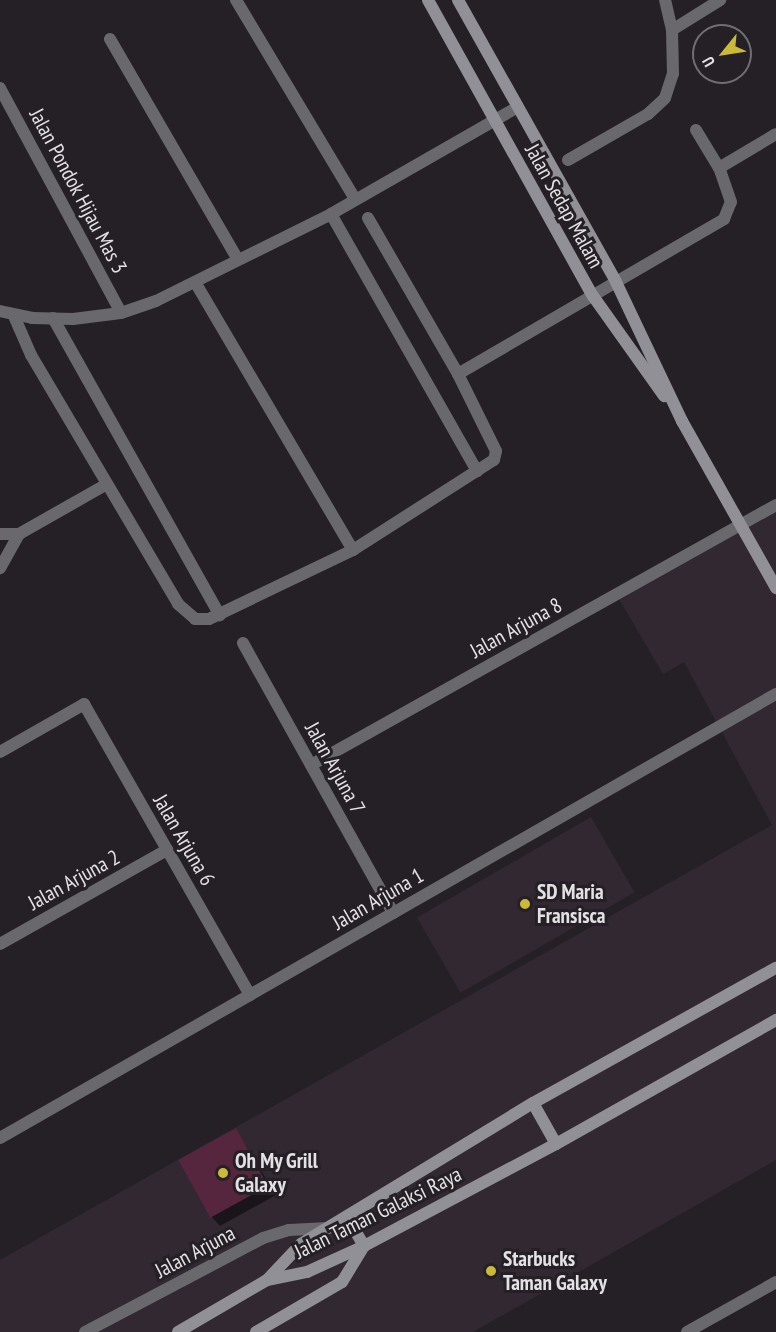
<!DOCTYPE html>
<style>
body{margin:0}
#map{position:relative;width:776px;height:1332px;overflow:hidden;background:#252026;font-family:"PT Sans Narrow",sans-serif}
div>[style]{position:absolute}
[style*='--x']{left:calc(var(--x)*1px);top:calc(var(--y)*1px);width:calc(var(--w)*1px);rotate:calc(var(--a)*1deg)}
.built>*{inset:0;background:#312832;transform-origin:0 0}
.shadow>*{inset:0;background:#0007}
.building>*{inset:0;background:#56253e;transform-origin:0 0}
.street>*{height:12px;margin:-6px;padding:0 6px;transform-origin:6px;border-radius:6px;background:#69686c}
.secondary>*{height:12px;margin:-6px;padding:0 6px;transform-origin:6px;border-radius:6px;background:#919096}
.dots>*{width:16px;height:16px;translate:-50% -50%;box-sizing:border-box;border:3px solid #252026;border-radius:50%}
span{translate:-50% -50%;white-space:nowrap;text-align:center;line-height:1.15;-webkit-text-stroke:6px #252026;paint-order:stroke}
.street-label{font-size:21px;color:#e4e1e5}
.poi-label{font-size:21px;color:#e4e1e5;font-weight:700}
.left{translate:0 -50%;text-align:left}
.north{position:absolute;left:692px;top:24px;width:60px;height:60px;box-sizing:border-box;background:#252026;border:2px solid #716d72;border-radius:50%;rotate:240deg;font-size:16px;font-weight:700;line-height:24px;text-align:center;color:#e4e1e5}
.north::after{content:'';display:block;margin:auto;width:21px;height:27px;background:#cbba39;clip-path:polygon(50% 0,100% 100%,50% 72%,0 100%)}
</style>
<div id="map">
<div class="built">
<div style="clip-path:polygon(776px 511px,776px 1160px,473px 1332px,0 1332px,0 1260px,772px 825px,684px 662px,663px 674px,619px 599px)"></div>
<div style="left:591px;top:817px;width:87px;height:201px;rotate:60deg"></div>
</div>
<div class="shadow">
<div style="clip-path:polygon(236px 1130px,276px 1195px,220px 1226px,212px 1217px)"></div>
</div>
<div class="building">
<div style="left:236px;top:1128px;width:66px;height:66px;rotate:61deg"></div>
</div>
<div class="street">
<div style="--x:236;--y:0;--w:232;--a:59.1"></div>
<div style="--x:672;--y:30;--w:57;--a:-32"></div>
<div style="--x:110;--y:39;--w:255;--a:59.9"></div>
<div style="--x:0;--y:88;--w:255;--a:61.7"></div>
<div style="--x:696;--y:130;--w:44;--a:58.8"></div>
<div style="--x:568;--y:160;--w:92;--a:-29.9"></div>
<div style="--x:648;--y:114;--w:23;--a:-43"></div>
<div style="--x:665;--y:98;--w:25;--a:-72"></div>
<div style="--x:673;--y:74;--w:44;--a:-91.3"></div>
<div style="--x:672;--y:30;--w:31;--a:-103"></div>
<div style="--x:331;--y:214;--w:296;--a:60.4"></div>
<div style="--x:368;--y:218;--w:180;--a:60"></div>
<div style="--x:195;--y:282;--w:311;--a:59.5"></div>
<div style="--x:0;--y:311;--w:33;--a:12"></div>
<div style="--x:32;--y:318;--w:41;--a:1.4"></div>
<div style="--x:73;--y:319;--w:48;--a:-7.1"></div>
<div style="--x:121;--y:313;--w:37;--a:-19"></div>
<div style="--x:156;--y:301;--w:195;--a:-26.4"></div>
<div style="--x:331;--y:214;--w:215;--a:-29.8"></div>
<div style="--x:14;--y:316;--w:43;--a:66.4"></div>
<div style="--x:31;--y:355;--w:289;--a:59.4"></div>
<div style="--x:178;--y:604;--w:23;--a:41"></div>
<div style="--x:195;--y:619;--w:14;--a:0"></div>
<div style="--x:209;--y:619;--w:160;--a:-25.6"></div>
<div style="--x:353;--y:550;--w:167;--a:-32.6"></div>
<div style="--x:494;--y:460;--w:9;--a:-77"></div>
<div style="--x:496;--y:451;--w:86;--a:-116.3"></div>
<div style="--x:458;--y:374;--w:308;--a:-30.2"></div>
<div style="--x:724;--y:219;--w:18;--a:-68"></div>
<div style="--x:731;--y:202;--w:36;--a:-109"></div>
<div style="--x:719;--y:168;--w:66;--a:-30.8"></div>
<div style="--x:53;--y:318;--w:341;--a:60.7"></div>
<div style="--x:0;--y:534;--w:19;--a:0"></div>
<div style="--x:19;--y:534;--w:39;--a:119"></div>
<div style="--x:19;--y:534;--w:101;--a:-29.6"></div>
<div style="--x:243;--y:643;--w:309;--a:60.9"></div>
<div style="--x:0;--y:752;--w:97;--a:-29.7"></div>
<div style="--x:84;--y:704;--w:335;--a:60.3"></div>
<div style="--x:311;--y:765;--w:533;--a:-29.21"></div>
<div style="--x:0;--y:944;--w:192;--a:-29.4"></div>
<div style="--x:0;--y:1138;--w:894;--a:-29.78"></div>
<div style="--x:85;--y:1332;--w:201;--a:-27.8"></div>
<div style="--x:263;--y:1238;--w:27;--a:-17"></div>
<div style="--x:289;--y:1230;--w:40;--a:-2.9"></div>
<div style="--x:687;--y:1332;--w:102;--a:-29.3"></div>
</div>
<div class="secondary">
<div style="--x:428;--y:0;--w:339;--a:60.9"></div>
<div style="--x:593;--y:296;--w:123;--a:54.6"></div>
<div style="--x:458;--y:0;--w:323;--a:60.7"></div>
<div style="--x:616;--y:282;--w:154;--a:64.6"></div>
<div style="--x:682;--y:421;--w:192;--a:60.6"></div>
<div style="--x:533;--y:1103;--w:47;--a:60.7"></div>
<div style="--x:267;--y:1280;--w:41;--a:-11.3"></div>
<div style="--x:307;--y:1272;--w:63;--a:-24.5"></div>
<div style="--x:364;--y:1246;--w:217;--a:-28"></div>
<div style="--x:556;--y:1144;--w:253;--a:-29.4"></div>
<div style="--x:178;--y:1332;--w:103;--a:-30.3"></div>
<div style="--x:267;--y:1280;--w:50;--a:-46.6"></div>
<div style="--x:301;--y:1244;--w:271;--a:-31.3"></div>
<div style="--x:533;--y:1103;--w:278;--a:-29.1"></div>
<div style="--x:256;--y:1332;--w:99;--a:-30.2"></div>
<div style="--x:342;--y:1282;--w:42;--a:-58.6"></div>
<div style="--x:364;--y:1246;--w:34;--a:-120"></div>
</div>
<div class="dots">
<div style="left:525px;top:904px;background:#cbba39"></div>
<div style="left:223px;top:1173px;background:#cbba39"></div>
<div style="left:491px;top:1271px;background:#cbba39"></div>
</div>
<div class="street-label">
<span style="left:78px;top:191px;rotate:62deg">Jalan Pondok Hijau Mas 3</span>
<span style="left:564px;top:206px;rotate:61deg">Jalan Sedap Malam</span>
<span style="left:516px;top:628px;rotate:-29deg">Jalan Arjuna 8</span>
<span style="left:335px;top:768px;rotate:61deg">Jalan Arjuna 7</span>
<span style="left:184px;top:840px;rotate:60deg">Jalan Arjuna 6</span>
<span style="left:74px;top:880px;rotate:-29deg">Jalan Arjuna 2</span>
<span style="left:378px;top:899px;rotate:-30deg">Jalan Arjuna 1</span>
<span style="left:378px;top:1213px;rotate:-26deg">Jalan Taman Galaksi Raya</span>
<span style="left:195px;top:1252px;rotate:-28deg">Jalan Arjuna</span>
</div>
<div class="poi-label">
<span class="left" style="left:537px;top:904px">SD Maria<br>Fransisca</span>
<span class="left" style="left:235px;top:1173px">Oh My Grill<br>Galaxy</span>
<span class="left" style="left:503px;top:1271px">Starbucks<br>Taman Galaxy</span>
</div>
<div class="north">U</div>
</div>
